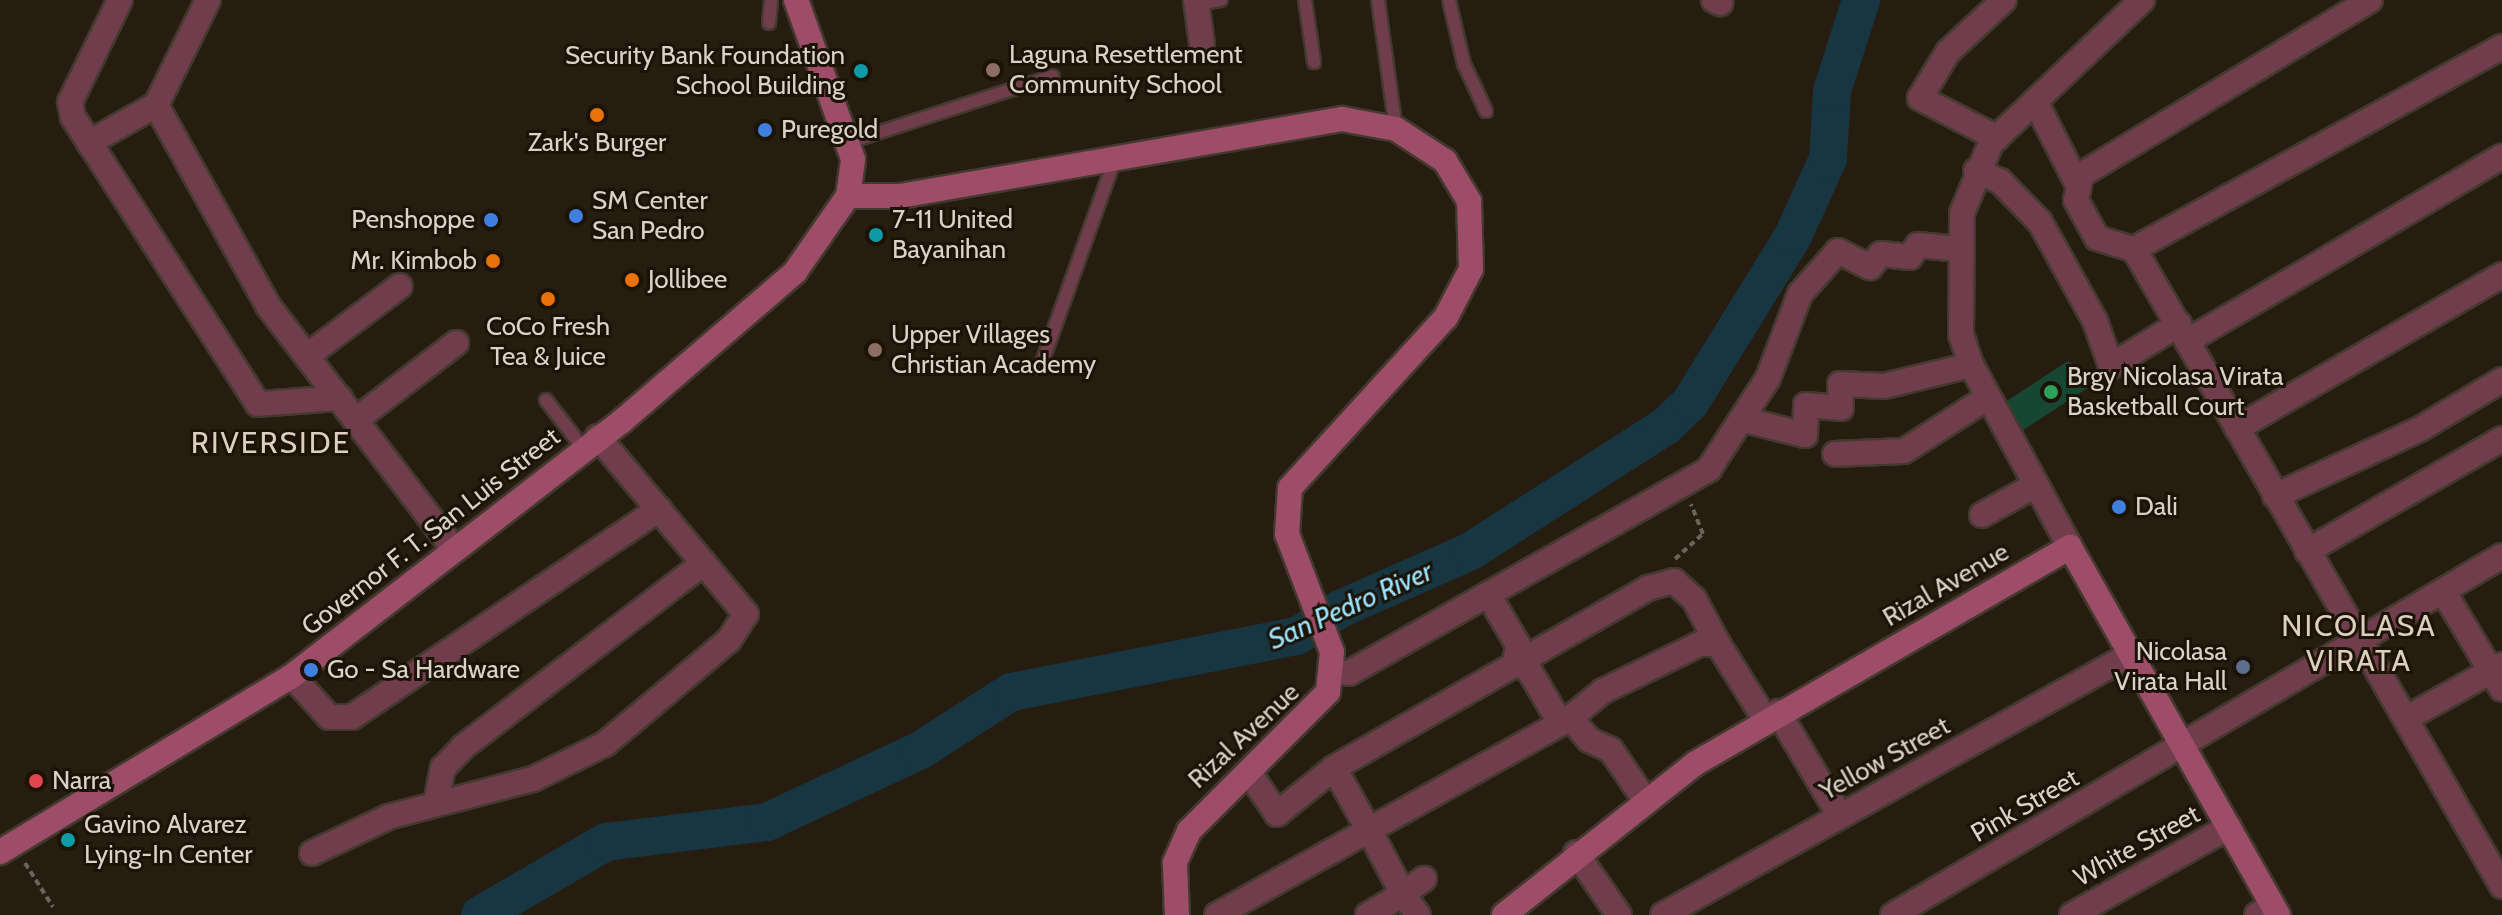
<!DOCTYPE html>
<style>
body{margin:0}
#map{position:relative;width:2502px;height:915px;overflow:hidden;background:#261c10;font-family:Cabin,sans-serif}
div>[style]{position:absolute}
[style*='--x']{left:calc(var(--x)*1px);top:calc(var(--y)*1px);width:calc(var(--w)*1px);rotate:calc(var(--a)*1deg)}
.green>*{inset:0;background:#174733}
.river>*{height:38px;margin:-19px;padding:0 19px;transform-origin:19px;border-radius:19px;background:#173641}
.path>*{height:4px;margin-top:-2px;transform-origin:0;background:repeating-linear-gradient(90deg,#6d6459 0 6px,transparent 0 10px)}
.roads{filter:drop-shadow(2px 0 #43392e) drop-shadow(-2px 0 #43392e) drop-shadow(0 2px #43392e) drop-shadow(0 -2px #43392e)}
.lane>*{height:12px;margin:-6px;padding:0 6px;transform-origin:6px;border-radius:6px;background:#703d4d}
.street>*{height:24px;margin:-12px;padding:0 12px;transform-origin:12px;border-radius:12px;background:#703d4d}
.secondary>*{height:24px;margin:-12px;padding:0 12px;transform-origin:12px;border-radius:12px;background:#9e4d68}
.dots>*{width:22px;height:22px;translate:-50% -50%;box-sizing:border-box;border:4px solid #1c1307;border-radius:50%}
span{translate:-50% -50%;white-space:nowrap;text-align:center;line-height:1.15;-webkit-text-stroke:6px #1c1307;paint-order:stroke}
.poi-label{font-size:26px;color:#d9d2ca}
.left{translate:0 -50%;text-align:left}
.right{translate:-100% -50%;text-align:right}
.street-label{font-size:26px;color:#d9d2ca}
.water-label{font-size:28px;color:#9be3fe;font-style:italic}
.quarter-label{font-size:30px;color:#ddcfbf;letter-spacing:2px}
</style>
<div id="map">
<div class="green">
<div style="clip-path:polygon(2068px 361px,2097px 382px,2023px 430px,2005px 402px)"></div>
</div>
<div class="river">
<div style="--x:480;--y:915;--w:146;--a:-30.1"></div>
<div style="--x:606;--y:842;--w:162;--a:-7.1"></div>
<div style="--x:767;--y:822;--w:170;--a:-25.1"></div>
<div style="--x:921;--y:750;--w:107;--a:-32.8"></div>
<div style="--x:1011;--y:692;--w:291;--a:-11.1"></div>
<div style="--x:1297;--y:636;--w:51;--a:-32.1"></div>
<div style="--x:1340;--y:609;--w:143;--a:-23.9"></div>
<div style="--x:1471;--y:551;--w:232;--a:-32.7"></div>
<div style="--x:1666;--y:426;--w:33;--a:-44"></div>
<div style="--x:1690;--y:403;--w:196;--a:-58.3"></div>
<div style="--x:1793;--y:236;--w:85;--a:-65.6"></div>
<div style="--x:1828;--y:159;--w:68;--a:-86.6"></div>
<div style="--x:1832;--y:91;--w:96;--a:-72.3"></div>
</div>
<div class="path">
<div style="--x:1675;--y:559;--w:38;--a:-42"></div>
<div style="--x:1703;--y:534;--w:32;--a:-112"></div>
<div style="--x:25;--y:863;--w:52;--a:57.5"></div>
</div>
<div class="roads">
<div class="lane">
<div style="--x:1305;--y:0;--w:63;--a:81.7"></div>
<div style="--x:1378;--y:0;--w:130;--a:82.1"></div>
<div style="--x:1449;--y:0;--w:66;--a:76.8"></div>
<div style="--x:1464;--y:64;--w:52;--a:64.9"></div>
<div style="--x:1196;--y:4;--w:25;--a:-9"></div>
<div style="--x:769;--y:23;--w:23;--a:-85"></div>
<div style="--x:849;--y:142;--w:214;--a:-17.9"></div>
<div style="--x:1040;--y:368;--w:223;--a:-70.3"></div>
<div style="--x:546;--y:400;--w:61;--a:52.4"></div>
</div>
<div class="street">
<div style="--x:120;--y:0;--w:114;--a:116.1"></div>
<div style="--x:70;--y:102;--w:15;--a:79"></div>
<div style="--x:73;--y:117;--w:341;--a:57.2"></div>
<div style="--x:258;--y:404;--w:82;--a:-4.2"></div>
<div style="--x:208;--y:0;--w:117;--a:116.3"></div>
<div style="--x:156;--y:105;--w:231;--a:60.8"></div>
<div style="--x:269;--y:307;--w:306;--a:52.6"></div>
<div style="--x:1196;--y:0;--w:44;--a:82.2"></div>
<div style="--x:1714;--y:0;--w:7;--a:27"></div>
<div style="--x:2370;--y:0;--w:338;--a:148.8"></div>
<div style="--x:2081;--y:175;--w:25;--a:101"></div>
<div style="--x:2076;--y:200;--w:43;--a:61.1"></div>
<div style="--x:2097;--y:238;--w:39;--a:17"></div>
<div style="--x:2134;--y:249;--w:420;--a:-28.8"></div>
<div style="--x:2035;--y:101;--w:90;--a:62.9"></div>
<div style="--x:1997;--y:138;--w:87;--a:-152.5"></div>
<div style="--x:1920;--y:98;--w:54;--a:-58.7"></div>
<div style="--x:1948;--y:52;--w:76;--a:-42.9"></div>
<div style="--x:89;--y:143;--w:77;--a:-29.6"></div>
<div style="--x:1976;--y:171;--w:26;--a:23"></div>
<div style="--x:2000;--y:181;--w:57;--a:45.7"></div>
<div style="--x:2040;--y:222;--w:113;--a:60.9"></div>
<div style="--x:2095;--y:321;--w:48;--a:70.4"></div>
<div style="--x:2111;--y:366;--w:80;--a:-31.7"></div>
<div style="--x:2134;--y:249;--w:736;--a:59.98"></div>
<div style="--x:2189;--y:340;--w:363;--a:-30.4"></div>
<div style="--x:307;--y:356;--w:116;--a:-37"></div>
<div style="--x:357;--y:419;--w:125;--a:-37.5"></div>
<div style="--x:1745;--y:420;--w:62;--a:14"></div>
<div style="--x:1805;--y:435;--w:30;--a:-88"></div>
<div style="--x:1806;--y:405;--w:35;--a:5"></div>
<div style="--x:1841;--y:408;--w:24;--a:-92"></div>
<div style="--x:1840;--y:384;--w:44;--a:2.6"></div>
<div style="--x:1884;--y:386;--w:89;--a:-13.6"></div>
<div style="--x:2237;--y:428;--w:306;--a:-30"></div>
<div style="--x:1835;--y:454;--w:69;--a:-2.5"></div>
<div style="--x:1904;--y:451;--w:95;--a:-32.5"></div>
<div style="--x:2275;--y:496;--w:160;--a:-24.8"></div>
<div style="--x:2420;--y:429;--w:96;--a:-30.9"></div>
<div style="--x:1982;--y:515;--w:60;--a:-29.1"></div>
<div style="--x:2070;--y:547;--w:207;--a:-118.5"></div>
<div style="--x:1971;--y:365;--w:32;--a:-108"></div>
<div style="--x:1961;--y:335;--w:122;--a:-89.5"></div>
<div style="--x:1962;--y:213;--w:76;--a:-67.5"></div>
<div style="--x:1991;--y:143;--w:208;--a:-43.4"></div>
<div style="--x:2307;--y:551;--w:225;--a:-29.9"></div>
<div style="--x:2443;--y:591;--w:114;--a:59"></div>
<div style="--x:1488;--y:594;--w:59;--a:59.5"></div>
<div style="--x:1518;--y:645;--w:18;--a:99"></div>
<div style="--x:1515;--y:663;--w:16;--a:27"></div>
<div style="--x:1529;--y:670;--w:57;--a:59.4"></div>
<div style="--x:1558;--y:719;--w:12;--a:-5"></div>
<div style="--x:1570;--y:718;--w:29;--a:49"></div>
<div style="--x:1589;--y:740;--w:24;--a:24"></div>
<div style="--x:1611;--y:750;--w:60;--a:55.8"></div>
<div style="--x:1332;--y:672;--w:17;--a:3"></div>
<div style="--x:1349;--y:673;--w:414;--a:-29.5"></div>
<div style="--x:1709;--y:469;--w:108;--a:-57"></div>
<div style="--x:1768;--y:378;--w:90;--a:-69.1"></div>
<div style="--x:1800;--y:294;--w:57;--a:-48.5"></div>
<div style="--x:1838;--y:251;--w:36;--a:27"></div>
<div style="--x:1870;--y:267;--w:17;--a:-50"></div>
<div style="--x:1881;--y:254;--w:29;--a:6"></div>
<div style="--x:1910;--y:257;--w:14;--a:-56"></div>
<div style="--x:1918;--y:245;--w:42;--a:5.4"></div>
<div style="--x:292;--y:676;--w:55;--a:47.9"></div>
<div style="--x:329;--y:717;--w:23;--a:0"></div>
<div style="--x:352;--y:717;--w:371;--a:-34.1"></div>
<div style="--x:1778;--y:712;--w:121;--a:59.2"></div>
<div style="--x:2407;--y:718;--w:109;--a:-29.2"></div>
<div style="--x:1334;--y:768;--w:362;--a:-29.8"></div>
<div style="--x:1648;--y:588;--w:27;--a:-15"></div>
<div style="--x:1674;--y:581;--w:27;--a:42"></div>
<div style="--x:1694;--y:599;--w:51;--a:61.9"></div>
<div style="--x:1254;--y:780;--w:41;--a:55.9"></div>
<div style="--x:1277;--y:814;--w:73;--a:-38.9"></div>
<div style="--x:1334;--y:768;--w:71;--a:60.6"></div>
<div style="--x:1369;--y:830;--w:230;--a:-29.1"></div>
<div style="--x:1570;--y:718;--w:43;--a:-39.3"></div>
<div style="--x:1603;--y:691;--w:108;--a:-25.9"></div>
<div style="--x:1700;--y:644;--w:18;--a:0"></div>
<div style="--x:1718;--y:644;--w:89;--a:57.9"></div>
<div style="--x:436;--y:803;--w:36;--a:-79"></div>
<div style="--x:443;--y:768;--w:29;--a:-46"></div>
<div style="--x:463;--y:747;--w:303;--a:-37.4"></div>
<div style="--x:312;--y:853;--w:84;--a:-25.3"></div>
<div style="--x:388;--y:817;--w:150;--a:-14.7"></div>
<div style="--x:533;--y:779;--w:80;--a:-25.9"></div>
<div style="--x:605;--y:744;--w:162;--a:-40"></div>
<div style="--x:729;--y:640;--w:31;--a:-57"></div>
<div style="--x:746;--y:614;--w:231;--a:-129.9"></div>
<div style="--x:1576;--y:853;--w:75;--a:55.3"></div>
<div style="--x:1217;--y:915;--w:174;--a:-29.2"></div>
<div style="--x:1369;--y:830;--w:72;--a:62"></div>
<div style="--x:1403;--y:894;--w:41;--a:149"></div>
<div style="--x:1418;--y:915;--w:26;--a:-126"></div>
<div style="--x:1403;--y:894;--w:26;--a:-36"></div>
<div style="--x:1663;--y:915;--w:540;--a:-29.13"></div>
<div style="--x:1893;--y:915;--w:707;--a:-30.52"></div>
<div style="--x:2072;--y:915;--w:180;--a:-29.3"></div>
<div style="--x:2257;--y:915;--w:18;--a:-29"></div>
</div>
<div class="secondary">
<div style="--x:848;--y:196;--w:52;--a:0"></div>
<div style="--x:900;--y:196;--w:449;--a:-9.9"></div>
<div style="--x:1342;--y:119;--w:55;--a:10.5"></div>
<div style="--x:1396;--y:129;--w:59;--a:33.1"></div>
<div style="--x:1445;--y:161;--w:47;--a:59"></div>
<div style="--x:1469;--y:201;--w:68;--a:88.3"></div>
<div style="--x:1471;--y:269;--w:54;--a:117.5"></div>
<div style="--x:1446;--y:317;--w:231;--a:132.4"></div>
<div style="--x:1290;--y:488;--w:46;--a:93.7"></div>
<div style="--x:1287;--y:534;--w:126;--a:69.1"></div>
<div style="--x:1332;--y:652;--w:40;--a:95.7"></div>
<div style="--x:1328;--y:692;--w:197;--a:135"></div>
<div style="--x:1189;--y:831;--w:35;--a:114"></div>
<div style="--x:1175;--y:863;--w:52;--a:87.8"></div>
<div style="--x:0;--y:852;--w:341;--a:-31.1"></div>
<div style="--x:292;--y:676;--w:417;--a:-37.7"></div>
<div style="--x:622;--y:421;--w:228;--a:-40.7"></div>
<div style="--x:795;--y:272;--w:93;--a:-55.1"></div>
<div style="--x:848;--y:196;--w:37;--a:-82"></div>
<div style="--x:853;--y:159;--w:169;--a:-109.7"></div>
<div style="--x:1504;--y:915;--w:245;--a:-38.4"></div>
<div style="--x:1696;--y:763;--w:432;--a:-30"></div>
<div style="--x:2070;--y:547;--w:423;--a:60.5"></div>
</div>
</div>
<div class="dots">
<div style="left:993px;top:70px;background:#8d6e63"></div>
<div style="left:861px;top:71px;background:#0f9aa8"></div>
<div style="left:597px;top:115px;background:#e8710a"></div>
<div style="left:765px;top:130px;background:#3f7fe0"></div>
<div style="left:576px;top:216px;background:#3f7fe0"></div>
<div style="left:491px;top:220px;background:#3f7fe0"></div>
<div style="left:876px;top:235px;background:#0f9aa8"></div>
<div style="left:493px;top:261px;background:#e8710a"></div>
<div style="left:632px;top:280px;background:#e8710a"></div>
<div style="left:548px;top:299px;background:#e8710a"></div>
<div style="left:875px;top:350px;background:#8d6e63"></div>
<div style="left:2051px;top:392px;background:#2e9e5b"></div>
<div style="left:2119px;top:507px;background:#3f7fe0"></div>
<div style="left:2243px;top:667px;background:#5c6f8a"></div>
<div style="left:311px;top:670px;background:#3f7fe0"></div>
<div style="left:36px;top:781px;background:#e0444e"></div>
<div style="left:68px;top:840px;background:#0f9aa8"></div>
</div>
<div class="poi-label">
<span class="left" style="left:1009px;top:70px">Laguna Resettlement<br>Community School</span>
<span class="right" style="left:845px;top:71px">Security Bank Foundation<br>School Building</span>
<span class="left" style="left:781px;top:130px">Puregold</span>
<span style="left:597px;top:143px">Zark's Burger</span>
<span class="left" style="left:592px;top:216px">SM Center<br>San Pedro</span>
<span class="right" style="left:475px;top:220px">Penshoppe</span>
<span class="left" style="left:892px;top:235px">7-11 United<br>Bayanihan</span>
<span class="right" style="left:477px;top:261px">Mr. Kimbob</span>
<span class="left" style="left:648px;top:280px">Jollibee</span>
<span style="left:548px;top:342px">CoCo Fresh<br>Tea &amp; Juice</span>
<span class="left" style="left:891px;top:350px">Upper Villages<br>Christian Academy</span>
<span class="left" style="left:2067px;top:392px">Brgy Nicolasa Virata<br>Basketball Court</span>
<span class="left" style="left:2135px;top:507px">Dali</span>
<span class="right" style="left:2227px;top:667px">Nicolasa<br>Virata Hall</span>
<span class="left" style="left:327px;top:670px">Go - Sa Hardware</span>
<span class="left" style="left:52px;top:781px">Narra</span>
<span class="left" style="left:84px;top:840px">Gavino Alvarez<br>Lying-In Center</span>
</div>
<div class="street-label">
<span style="left:431px;top:532px;rotate:-38deg">Governor F. T. San Luis Street</span>
<span style="left:1946px;top:585px;rotate:-30deg">Rizal Avenue</span>
<span style="left:1244px;top:736px;rotate:-43deg">Rizal Avenue</span>
<span style="left:1885px;top:759px;rotate:-29deg">Yellow Street</span>
<span style="left:2025px;top:806px;rotate:-30deg">Pink Street</span>
<span style="left:2137px;top:846px;rotate:-29deg">White Street</span>
</div>
<div class="water-label">
<span style="left:1350px;top:605px;rotate:-24deg">San Pedro River</span>
</div>
<div class="quarter-label">
<span style="left:271px;top:443px">RIVERSIDE</span>
<span style="left:2359px;top:643px">NICOLASA<br>VIRATA</span>
</div>
</div>
